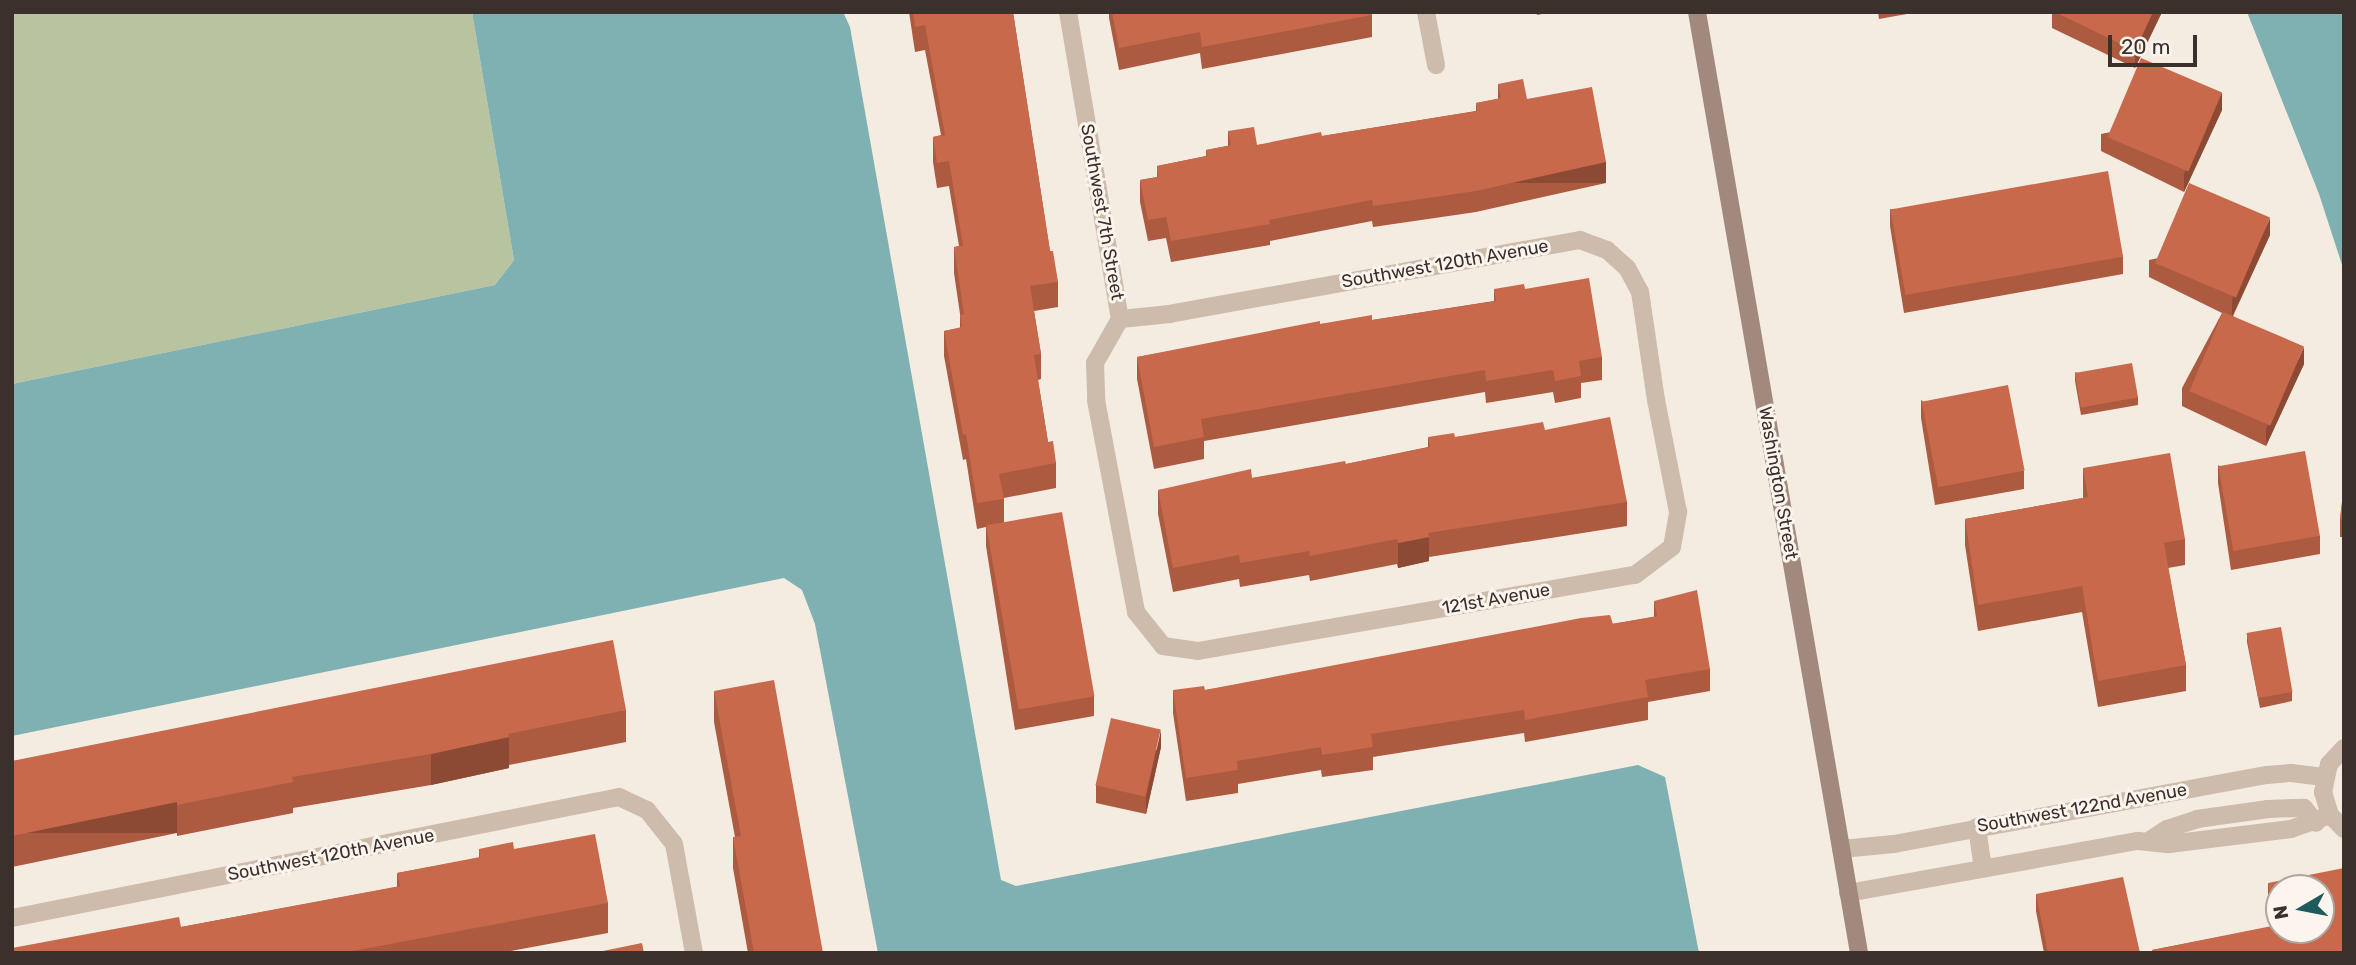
<!DOCTYPE html>
<style>
body{margin:0}
#map{position:relative;width:2356px;height:965px;overflow:hidden;background:#f4ebe1;font-family:Rubik,sans-serif}
div>[style]{position:absolute}
[style*='--x']{left:calc(var(--x)*1px);top:calc(var(--y)*1px);width:calc(var(--w)*1px);rotate:calc(var(--a)*1deg)}
.green>*{inset:0;background:#b8c4a0}
.water>*{inset:0;background:#7fb0b2}
.street>*{height:18px;margin:-9px;padding:0 9px;transform-origin:9px;border-radius:9px;background:#cdbbac}
.secondary>*{height:18px;margin:-9px;padding:0 9px;transform-origin:9px;border-radius:9px;background:#a18a7d}
.wall>*{inset:0;background:#ac5a40}
.shaded-wall>*{inset:0;background:#8c4a34;transform-origin:0 0}
.building>*{inset:0;background:#c8694b;transform-origin:0 0}
span{translate:-50% -50%;white-space:nowrap;text-align:center;line-height:1.15;-webkit-text-stroke:6px #fbf5ee;paint-order:stroke}
.street-label{font-size:18px;color:#3b302b}
.frame{position:absolute;inset:0;border:14px solid #3b302b;pointer-events:none}
.north{position:absolute;left:2265px;top:874px;width:70px;height:70px;box-sizing:border-box;background:#fbf5ee;border:2px solid #aea6a0;border-radius:50%;rotate:260deg;font-size:19px;font-weight:700;line-height:28px;text-align:center;color:#3b302b}
.north::after{content:'';display:block;margin:auto;width:24px;height:32px;background:#1f5a5e;clip-path:polygon(50% 0,100% 100%,50% 72%,0 100%)}
.scale{position:absolute;left:2108px;top:35px;width:89px;height:32px;box-sizing:border-box;border:4px solid #3b302b;border-top:0;padding-left:9px;font-size:21px;line-height:24px;white-space:nowrap;color:#3b302b;-webkit-text-stroke:5px #fbf5ee;paint-order:stroke}
</style>
<div id="map">
<div class="green">
<div style="clip-path:polygon(12px 12px,472px 12px,514px 260px,495px 285px,12px 384px)"></div>
</div>
<div class="water">
<div style="clip-path:polygon(472px 12px,843px 12px,850px 27px,1001px 880px,1016px 886px,1638px 765px,1665px 777px,1699px 953px,878px 953px,815px 624px,802px 590px,784px 578px,12px 736px,12px 384px,495px 285px,514px 260px)"></div>
<div style="clip-path:polygon(2247px 12px,2344px 12px,2344px 271px,2319px 194px)"></div>
</div>
<div class="street">
<div style="--x:1068;--y:12;--w:311;--a:80.4"></div>
<div style="--x:1120;--y:319;--w:51;--a:119.6"></div>
<div style="--x:1095;--y:363;--w:37;--a:88"></div>
<div style="--x:1096;--y:400;--w:216;--a:79.3"></div>
<div style="--x:1136;--y:612;--w:43;--a:51.5"></div>
<div style="--x:1163;--y:646;--w:35;--a:8"></div>
<div style="--x:1198;--y:651;--w:444;--a:-9.9"></div>
<div style="--x:1635;--y:575;--w:46;--a:-37.1"></div>
<div style="--x:1672;--y:547;--w:36;--a:-80"></div>
<div style="--x:1678;--y:512;--w:114;--a:-101.1"></div>
<div style="--x:1656;--y:400;--w:109;--a:-98.4"></div>
<div style="--x:1640;--y:292;--w:27;--a:-118"></div>
<div style="--x:1627;--y:268;--w:27;--a:-138"></div>
<div style="--x:1607;--y:250;--w:29;--a:-160"></div>
<div style="--x:1580;--y:240;--w:417;--a:169.8"></div>
<div style="--x:1170;--y:314;--w:50;--a:174.3"></div>
<div style="--x:1426;--y:12;--w:54;--a:79.3"></div>
<div style="--x:2344;--y:748;--w:22;--a:133"></div>
<div style="--x:2329;--y:764;--w:29;--a:102"></div>
<div style="--x:2323;--y:792;--w:24;--a:73"></div>
<div style="--x:2330;--y:815;--w:20;--a:45"></div>
<div style="--x:1977;--y:827;--w:42;--a:81.9"></div>
<div style="--x:2150;--y:840;--w:20;--a:-33"></div>
<div style="--x:2167;--y:829;--w:32;--a:-18"></div>
<div style="--x:2197;--y:819;--w:72;--a:-8"></div>
<div style="--x:2268;--y:809;--w:36;--a:-2"></div>
<div style="--x:2304;--y:808;--w:19;--a:51"></div>
<div style="--x:1841;--y:849;--w:53;--a:-5.4"></div>
<div style="--x:1894;--y:844;--w:379;--a:-10.5"></div>
<div style="--x:2267;--y:775;--w:24;--a:-5"></div>
<div style="--x:2291;--y:773;--w:33;--a:7"></div>
<div style="--x:1848;--y:893;--w:295;--a:-10.2"></div>
<div style="--x:2138;--y:841;--w:31;--a:6"></div>
<div style="--x:2169;--y:844;--w:123;--a:-7"></div>
<div style="--x:2291;--y:829;--w:41;--a:-19.7"></div>
<div style="--x:12;--y:918;--w:619;--a:-11.27"></div>
<div style="--x:619;--y:797;--w:31;--a:25"></div>
<div style="--x:647;--y:810;--w:43;--a:51.5"></div>
<div style="--x:674;--y:844;--w:111;--a:79.6"></div>
</div>
<div class="secondary">
<div style="--x:1697;--y:12;--w:955;--a:80.23"></div>
</div>
<div class="wall">
<div style="clip-path:polygon(909px 12px,1013px 12px,1050px 251px,1058px 282px,1058px 307px,1034px 311px,1041px 354px,1041px 379px,1038px 380px,1048px 442px,1056px 463px,1056px 488px,1004px 498px,1004px 522px,1094px 696px,1094px 716px,1015px 730px,986px 546px,986px 527px,977px 529px,966px 459px,963px 460px,944px 356px,944px 331px,960px 328px,960px 314px,954px 273px,954px 247px,959px 246px,949px 186px,937px 188px,933px 162px,933px 137px,941px 135px,925px 50px,915px 52px)"></div>
<div style="clip-path:polygon(1109px 12px,1372px 12px,1372px 37px,1202px 69px,1200px 53px,1119px 70px,1109px 18px)"></div>
<div style="clip-path:polygon(1536px 12px,1553px 12px,1537px 15px)"></div>
<div style="clip-path:polygon(1878px 12px,1918px 12px,1879px 19px)"></div>
<div style="clip-path:polygon(2052px 12px,2162px 12px,2135px 68px,2052px 28px)"></div>
<div style="clip-path:polygon(1498px 84px,1527px 99px,1606px 183px,1476px 212px,1373px 227px,1372px 221px,1270px 241px,1270px 245px,1171px 262px,1166px 238px,1148px 241px,1140px 202px,1140px 180px,1157px 177px,1157px 166px,1206px 156px,1206px 150px,1228px 146px,1228px 131px,1257px 145px,1322px 136px,1476px 111px,1476px 103px,1498px 99px)"></div>
<div style="clip-path:polygon(2222px 110px,2184px 192px,2101px 151px,2101px 134px)"></div>
<div style="clip-path:polygon(1890px 209px,2123px 257px,2123px 274px,1904px 313px,1890px 226px)"></div>
<div style="clip-path:polygon(2270px 235px,2233px 316px,2304px 364px,2266px 446px,2182px 406px,2182px 388px,2222px 313px,2149px 277px,2149px 260px)"></div>
<div style="clip-path:polygon(1494px 289px,1525px 289px,1602px 357px,1602px 380px,1581px 383px,1581px 398px,1555px 403px,1553px 392px,1486px 403px,1485px 392px,1204px 441px,1204px 459px,1154px 469px,1137px 379px,1137px 357px,1320px 324px,1372px 320px,1494px 301px)"></div>
<div style="clip-path:polygon(2075px 372px,2138px 397px,2138px 405px,2081px 415px,2075px 381px)"></div>
<div style="clip-path:polygon(1921px 400px,2024px 471px,2024px 489px,1935px 505px,1921px 418px)"></div>
<div style="clip-path:polygon(1545px 430px,1627px 502px,1627px 526px,1429px 557px,1429px 561px,1398px 568px,1397px 564px,1310px 581px,1309px 575px,1240px 587px,1239px 579px,1173px 592px,1158px 514px,1158px 490px,1252px 478px,1346px 464px,1428px 447px,1428px 437px,1455px 437px)"></div>
<div style="clip-path:polygon(2218px 465px,2320px 536px,2320px 554px,2231px 570px,2218px 483px)"></div>
<div style="clip-path:polygon(2083px 468px,2185px 539px,2185px 565px,2168px 568px,2186px 665px,2186px 691px,2098px 707px,2082px 612px,1978px 631px,1965px 545px,1965px 519px,2083px 498px)"></div>
<div style="clip-path:polygon(2344px 486px,2344px 537px,2340px 537px,2340px 519px)"></div>
<div style="clip-path:polygon(1654px 601px,1710px 669px,1710px 691px,1648px 702px,1648px 720px,1525px 742px,1524px 733px,1373px 757px,1373px 770px,1322px 777px,1321px 770px,1238px 784px,1238px 793px,1186px 801px,1173px 713px,1173px 690px,1205px 690px,1654px 617px)"></div>
<div style="clip-path:polygon(2247px 633px,2292px 692px,2292px 701px,2260px 708px,2247px 642px)"></div>
<div style="clip-path:polygon(714px 691px,823px 953px,748px 953px,733px 868px,733px 837px,735px 837px,714px 722px)"></div>
<div style="clip-path:polygon(626px 710px,626px 742px,509px 765px,509px 768px,431px 785px,293px 808px,293px 813px,177px 836px,177px 833px,12px 867px,12px 761px)"></div>
<div style="clip-path:polygon(1161px 747px,1146px 814px,1096px 803px,1096px 785px)"></div>
<div style="clip-path:polygon(479px 849px,514px 849px,608px 903px,608px 933px,500px 953px,12px 953px,181px 927px,397px 887px,397px 873px,479px 858px)"></div>
<div style="clip-path:polygon(2268px 883px,2344px 953px,2152px 953px,2152px 950px,2271px 927px,2268px 913px)"></div>
<div style="clip-path:polygon(2036px 894px,2140px 953px,2044px 953px,2036px 911px)"></div>
</div>
<div class="shaded-wall">
<div style="clip-path:polygon(2153px 12px,2162px 12px,2135px 68px,2135px 51px)"></div>
<div style="clip-path:polygon(2222px 92px,2222px 110px,2184px 192px,2184px 174px)"></div>
<div style="left:1606px;top:162px;width:21px;height:133px;rotate:90deg"></div>
<div style="clip-path:polygon(2270px 218px,2270px 235px,2232px 317px,2232px 300px)"></div>
<div style="clip-path:polygon(2304px 347px,2304px 364px,2266px 446px,2266px 429px)"></div>
<div style="clip-path:polygon(1429px 537px,1429px 561px,1398px 568px,1398px 543px)"></div>
<div style="clip-path:polygon(1161px 730px,1161px 747px,1146px 814px,1146px 797px)"></div>
<div style="clip-path:polygon(509px 737px,509px 768px,431px 785px,431px 754px)"></div>
<div style="left:177px;top:802px;width:31px;height:168px;rotate:90deg"></div>
</div>
<div class="building">
<div style="clip-path:polygon(913px 12px,1013px 12px,1050px 251px,1053px 251px,1058px 282px,1030px 286px,1041px 354px,1034px 355px,1048px 442px,1053px 441px,1056px 463px,999px 474px,1004px 499px,977px 503px,966px 434px,963px 435px,944px 331px,962px 327px,960px 315px,964px 314px,954px 247px,963px 246px,949px 161px,937px 163px,933px 137px,945px 135px,925px 25px,915px 27px)"></div>
<div style="clip-path:polygon(1112px 12px,1372px 12px,1372px 15px,1202px 47px,1200px 32px,1119px 48px)"></div>
<div style="clip-path:polygon(2055px 12px,2153px 12px,2135px 51px)"></div>
<div style="left:2141px;top:58px;width:88px;height:86px;rotate:23deg"></div>
<div style="clip-path:polygon(1523px 79px,1527px 99px,1592px 87px,1606px 162px,1476px 191px,1373px 206px,1372px 200px,1269px 220px,1270px 224px,1171px 241px,1166px 217px,1148px 220px,1140px 180px,1158px 177px,1157px 166px,1207px 156px,1206px 150px,1231px 145px,1228px 131px,1254px 127px,1257px 145px,1321px 132px,1322px 136px,1477px 111px,1476px 103px,1501px 98px,1498px 84px)"></div>
<div style="left:2108px;top:171px;width:87px;height:221px;rotate:80deg"></div>
<div style="left:2189px;top:183px;width:88px;height:87px;rotate:23deg"></div>
<div style="clip-path:polygon(1589px 278px,1602px 357px,1579px 361px,1581px 376px,1555px 381px,1553px 370px,1486px 381px,1485px 370px,1201px 419px,1204px 437px,1154px 447px,1137px 357px,1320px 321px,1320px 324px,1372px 315px,1372px 320px,1496px 301px,1494px 289px,1524px 284px,1525px 289px)"></div>
<div style="left:2223px;top:312px;width:88px;height:86px;rotate:23deg"></div>
<div style="left:2132px;top:363px;width:35px;height:58px;rotate:80deg"></div>
<div style="left:2008px;top:385px;width:87px;height:88px;rotate:79deg"></div>
<div style="clip-path:polygon(1610px 417px,1627px 502px,1428px 533px,1429px 537px,1398px 543px,1397px 539px,1310px 556px,1309px 551px,1240px 563px,1239px 555px,1173px 568px,1158px 490px,1251px 469px,1252px 478px,1345px 461px,1346px 464px,1430px 447px,1428px 437px,1454px 433px,1455px 437px,1543px 422px,1545px 430px)"></div>
<div style="left:2305px;top:451px;width:86px;height:88px;rotate:80deg"></div>
<div style="clip-path:polygon(2170px 453px,2185px 539px,2164px 543px,2186px 665px,2098px 681px,2082px 586px,1978px 605px,1965px 519px,2088px 497px,2083px 468px)"></div>
<div style="clip-path:polygon(2344px 486px,2344px 520px,2340px 519px)"></div>
<div style="left:1062px;top:512px;width:187px;height:77px;rotate:80deg"></div>
<div style="clip-path:polygon(1697px 590px,1710px 669px,1645px 680px,1648px 697px,1525px 720px,1524px 710px,1371px 734px,1373px 747px,1322px 755px,1321px 747px,1237px 761px,1238px 770px,1186px 778px,1173px 690px,1204px 686px,1205px 690px,1581px 618px,1610px 615px,1613px 624px,1657px 616px,1654px 601px)"></div>
<div style="left:2281px;top:627px;width:66px;height:35px;rotate:80deg"></div>
<div style="clip-path:polygon(613px 640px,626px 710px,508px 734px,509px 737px,431px 754px,292px 777px,293px 782px,177px 805px,177px 802px,12px 836px,12px 761px)"></div>
<div style="clip-path:polygon(774px 680px,823px 953px,754px 953px,733px 837px,741px 836px,714px 691px)"></div>
<div style="left:1111px;top:718px;width:51px;height:69px;rotate:13deg"></div>
<div style="clip-path:polygon(595px 834px,608px 903px,342px 953px,12px 953px,12px 948px,179px 917px,181px 927px,400px 886px,397px 873px,480px 857px,479px 849px,513px 842px,514px 849px)"></div>
<div style="clip-path:polygon(evenodd,2344px 868px,2344px 953px,2152px 953px,2152px 950px,2277px 925px,2268px 883px,2344px 868px,2279px 888px,2321px 888px,2321px 930px,2279px 930px,2279px 888px)"></div>
<div style="clip-path:polygon(2123px 877px,2140px 953px,2048px 953px,2036px 894px)"></div>
<div style="clip-path:polygon(642px 943px,644px 953px,593px 953px)"></div>
</div>
<div class="street-label">
<span style="left:1102px;top:212px;rotate:80deg">Southwest 7th Street</span>
<span style="left:1445px;top:264px;rotate:-10deg">Southwest 120th Avenue</span>
<span style="left:1778px;top:483px;rotate:80deg">Washington Street</span>
<span style="left:1496px;top:599px;rotate:-10deg">121st Avenue</span>
<span style="left:2082px;top:808px;rotate:-10deg">Southwest 122nd Avenue</span>
<span style="left:331px;top:855px;rotate:-11deg">Southwest 120th Avenue</span>
</div>
<div class="frame"></div>
<div class="north">N</div>
<div class="scale">20 m</div>
</div>
